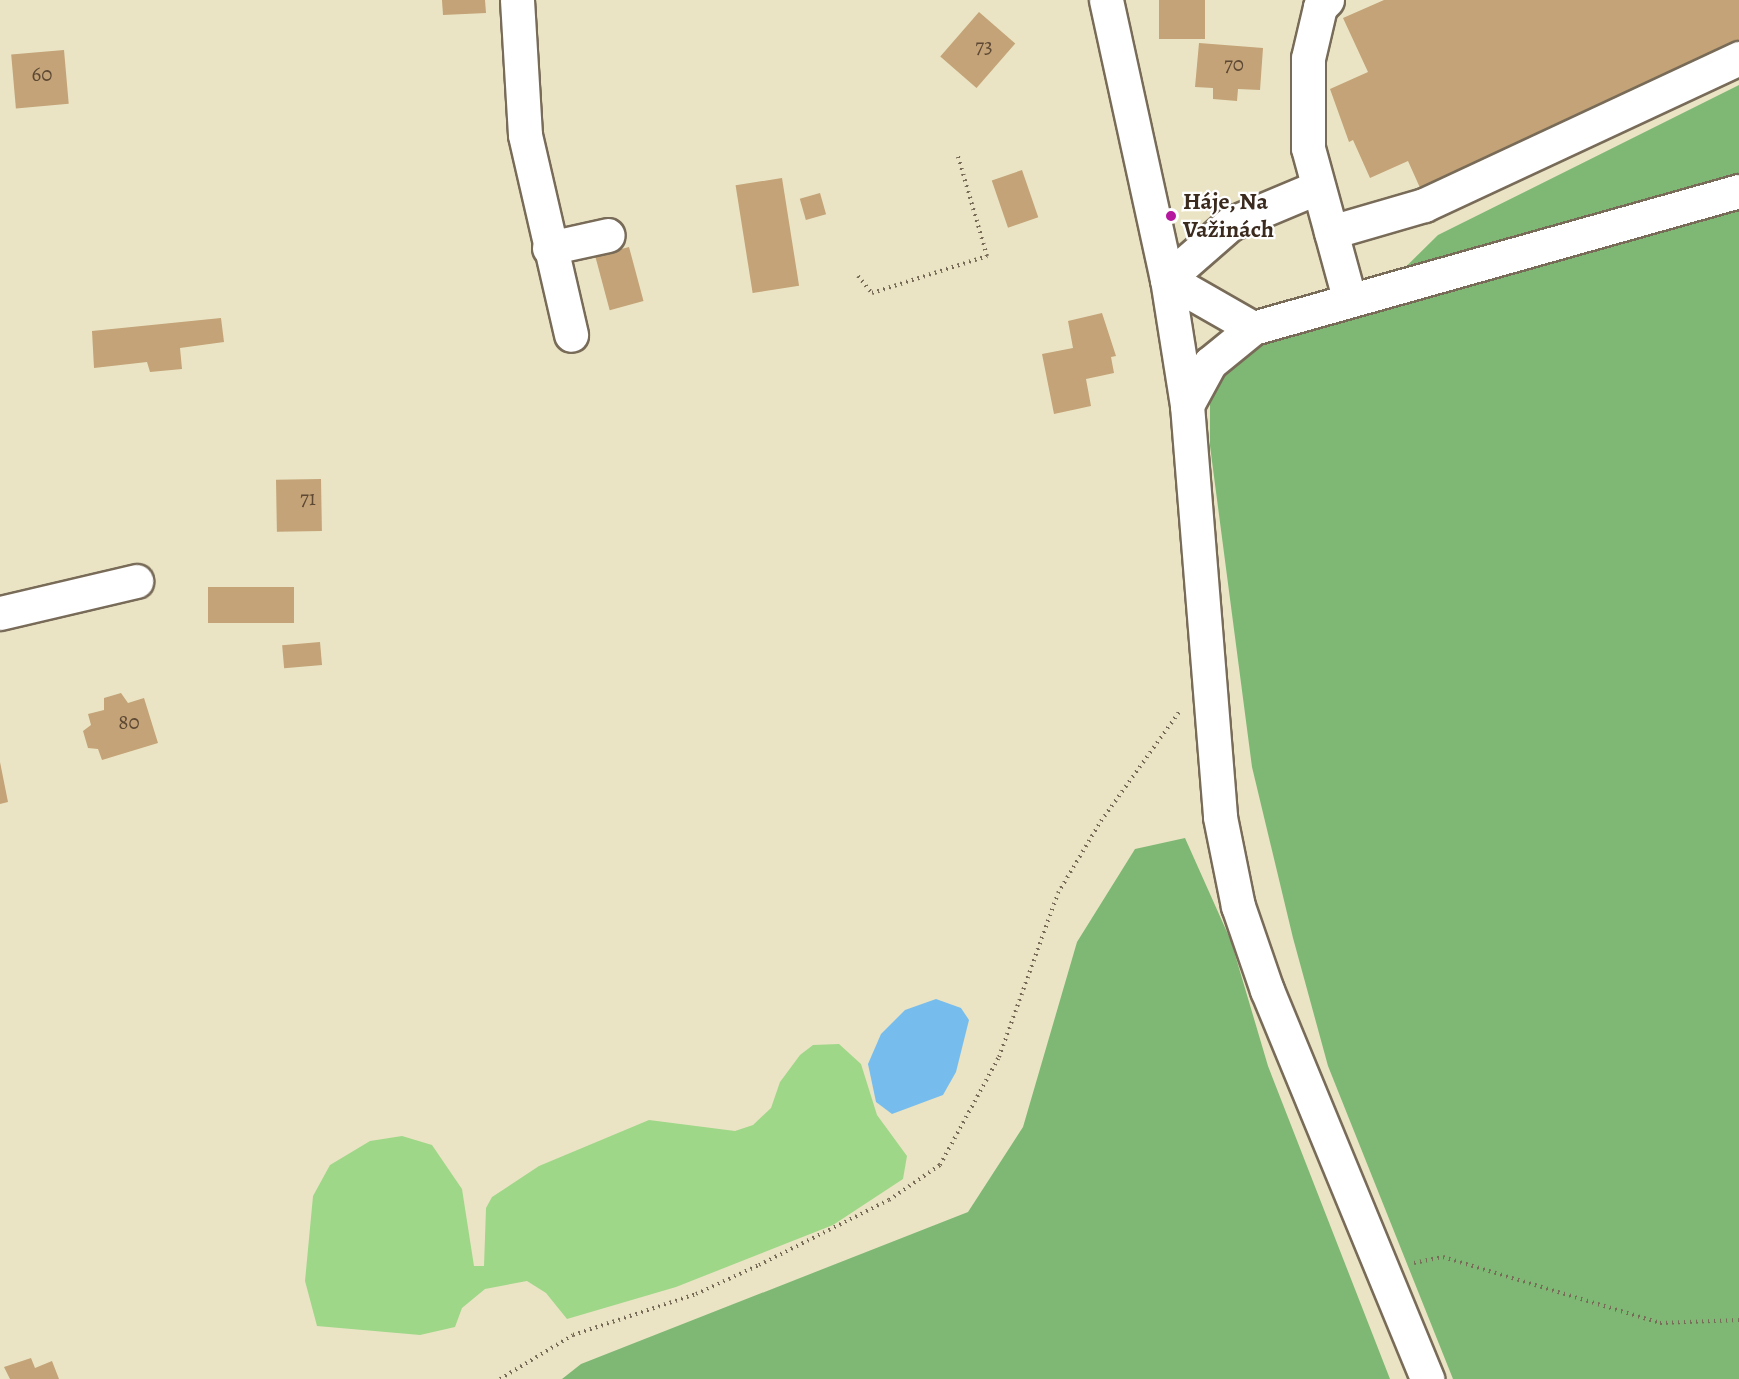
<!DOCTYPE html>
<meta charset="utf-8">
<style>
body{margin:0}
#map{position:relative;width:1739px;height:1379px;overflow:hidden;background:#eae4c4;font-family:Alegreya,serif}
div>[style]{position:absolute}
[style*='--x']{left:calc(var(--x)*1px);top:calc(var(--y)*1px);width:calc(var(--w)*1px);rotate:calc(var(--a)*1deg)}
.green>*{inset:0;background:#9fd789}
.forest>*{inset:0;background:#7fb875}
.water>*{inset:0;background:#76bdee}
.building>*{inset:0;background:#c3a377;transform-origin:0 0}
.path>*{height:4px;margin-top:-2px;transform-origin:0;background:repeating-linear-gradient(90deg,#786b58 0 1.5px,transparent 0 6px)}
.roads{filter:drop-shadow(2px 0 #786b58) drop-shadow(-2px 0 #786b58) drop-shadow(0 2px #786b58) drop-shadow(0 -2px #786b58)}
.minor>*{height:33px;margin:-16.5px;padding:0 16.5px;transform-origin:16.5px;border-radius:16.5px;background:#fff}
.major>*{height:33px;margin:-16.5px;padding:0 16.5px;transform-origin:16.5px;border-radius:16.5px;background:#fff}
.dots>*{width:16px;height:16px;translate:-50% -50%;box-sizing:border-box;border:3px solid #fff;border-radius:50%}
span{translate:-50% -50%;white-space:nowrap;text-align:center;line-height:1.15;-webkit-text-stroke:4.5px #fff;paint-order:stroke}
.number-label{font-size:21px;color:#5d4834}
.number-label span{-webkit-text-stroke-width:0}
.poi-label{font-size:24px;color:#3b2a1e;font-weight:700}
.left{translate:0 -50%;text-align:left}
</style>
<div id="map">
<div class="green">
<div style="clip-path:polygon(839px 1044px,861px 1064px,877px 1115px,907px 1156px,903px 1179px,833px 1225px,676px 1287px,567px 1319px,546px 1293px,527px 1281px,485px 1289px,462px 1308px,455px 1327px,420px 1335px,317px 1326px,305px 1281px,313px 1196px,330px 1165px,370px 1141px,402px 1136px,432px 1145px,462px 1189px,474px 1266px,484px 1266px,486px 1208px,492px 1197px,539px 1166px,649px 1120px,735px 1131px,753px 1125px,771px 1108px,780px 1082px,800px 1055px,813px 1045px)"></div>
</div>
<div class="forest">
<div style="clip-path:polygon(1739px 85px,1739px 1379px,1453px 1379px,1328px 1066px,1293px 938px,1252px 767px,1210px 446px,1210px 387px,1262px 342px,1366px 306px,1438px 235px)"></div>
<div style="clip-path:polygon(1185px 838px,1231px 941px,1268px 1066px,1390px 1379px,562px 1379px,581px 1364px,968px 1212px,1023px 1127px,1077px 942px,1135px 849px)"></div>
</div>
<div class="water">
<div style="clip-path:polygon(936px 999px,961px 1008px,969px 1020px,956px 1072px,943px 1095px,892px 1114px,876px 1102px,868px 1064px,881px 1034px,905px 1010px)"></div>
</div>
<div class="building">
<div style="clip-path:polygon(442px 0,485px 0,486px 13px,443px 15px)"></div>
<div style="left:1159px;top:0;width:46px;height:39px"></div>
<div style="clip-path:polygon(1384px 0,1739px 0,1739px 43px,1421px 190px,1408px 161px,1370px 178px,1353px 140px,1349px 142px,1330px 89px,1368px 72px,1343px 18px)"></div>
<div style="left:979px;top:12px;width:48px;height:59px;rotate:41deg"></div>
<div style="clip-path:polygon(1199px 43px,1263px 48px,1260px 90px,1238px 89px,1237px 101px,1213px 99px,1213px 88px,1195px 87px)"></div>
<div style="left:64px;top:50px;width:54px;height:53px;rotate:85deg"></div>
<div style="left:1022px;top:170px;width:50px;height:32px;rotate:71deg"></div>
<div style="left:782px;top:178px;width:109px;height:47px;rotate:81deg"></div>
<div style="left:820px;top:193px;width:22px;height:21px;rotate:74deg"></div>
<div style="left:629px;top:247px;width:56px;height:35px;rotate:75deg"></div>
<div style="clip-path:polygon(1102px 313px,1116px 356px,1111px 357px,1114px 373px,1086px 379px,1091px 406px,1054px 414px,1042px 354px,1073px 348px,1068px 321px)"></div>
<div style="clip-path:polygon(221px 318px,224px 342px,180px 348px,182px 369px,150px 372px,147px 362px,94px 368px,92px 331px)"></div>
<div style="left:321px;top:479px;width:52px;height:45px;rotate:89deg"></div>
<div style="left:208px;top:587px;width:86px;height:36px"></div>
<div style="left:320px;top:642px;width:23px;height:38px;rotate:85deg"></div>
<div style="clip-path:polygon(121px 693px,128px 703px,144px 698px,158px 743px,102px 760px,98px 749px,88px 748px,83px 731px,91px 725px,88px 714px,104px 710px,104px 698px)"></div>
<div style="clip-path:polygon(0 762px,8px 802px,0 804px)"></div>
<div style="clip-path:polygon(31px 1358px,35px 1368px,52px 1361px,59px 1379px,10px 1379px,4px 1367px)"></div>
</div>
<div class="path">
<div style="--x:858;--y:276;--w:22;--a:51"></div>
<div style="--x:872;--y:293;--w:121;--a:-17.8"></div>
<div style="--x:987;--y:256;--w:104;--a:-106.2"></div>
<div style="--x:1414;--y:1263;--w:30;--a:-12"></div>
<div style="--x:1443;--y:1257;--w:227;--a:16.9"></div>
<div style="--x:1660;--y:1323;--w:79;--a:-2.2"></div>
<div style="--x:500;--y:1379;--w:85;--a:-31.1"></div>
<div style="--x:573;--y:1335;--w:130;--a:-18.4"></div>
<div style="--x:696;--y:1294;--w:69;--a:-24.7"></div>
<div style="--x:759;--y:1265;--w:145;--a:-26.6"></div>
<div style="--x:889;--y:1200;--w:62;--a:-34.5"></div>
<div style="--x:940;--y:1165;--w:123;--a:-61.4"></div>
<div style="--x:999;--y:1057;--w:174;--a:-70.2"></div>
<div style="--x:1058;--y:893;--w:84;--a:-59.2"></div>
<div style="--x:1101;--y:821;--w:134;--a:-54.4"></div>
</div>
<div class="roads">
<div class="minor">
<div style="--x:517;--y:0;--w:135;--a:86.6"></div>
<div style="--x:525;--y:135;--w:205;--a:77"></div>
<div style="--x:1327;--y:0;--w:10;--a:135"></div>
<div style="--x:1320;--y:7;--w:52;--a:103.2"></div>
<div style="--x:1308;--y:58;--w:90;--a:90"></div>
<div style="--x:1308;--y:148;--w:156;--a:74.7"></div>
<div style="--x:1331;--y:232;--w:97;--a:-16.2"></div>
<div style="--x:1424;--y:205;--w:348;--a:-25"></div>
<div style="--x:549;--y:248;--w:60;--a:-12.4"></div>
<div style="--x:1253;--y:328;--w:99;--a:-150.3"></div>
<div style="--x:1167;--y:279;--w:84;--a:-41.1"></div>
<div style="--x:1230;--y:224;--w:95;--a:-22.8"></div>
<div style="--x:1187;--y:405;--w:48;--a:-61.3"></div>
<div style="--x:1210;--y:363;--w:55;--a:-39.1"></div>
<div style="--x:1253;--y:328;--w:505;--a:-15.74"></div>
<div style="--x:0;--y:613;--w:140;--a:-13.2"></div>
</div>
<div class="major">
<div style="--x:1106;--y:0;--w:286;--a:77.7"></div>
<div style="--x:1167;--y:279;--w:128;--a:81"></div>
<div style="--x:1187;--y:405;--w:413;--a:85.4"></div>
<div style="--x:1220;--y:817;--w:91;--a:78.6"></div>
<div style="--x:1238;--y:906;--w:89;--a:71"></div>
<div style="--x:1267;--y:990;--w:421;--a:67.6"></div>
</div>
</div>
<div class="dots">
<div style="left:1171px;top:216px;background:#b5179e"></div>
</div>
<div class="number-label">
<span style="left:984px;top:46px">73</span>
<span style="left:1234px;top:64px">70</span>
<span style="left:42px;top:74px">60</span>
<span style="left:308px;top:498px">71</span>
<span style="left:129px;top:722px">80</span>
</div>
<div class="poi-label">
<span class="left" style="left:1183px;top:216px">Háje, Na<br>Važinách</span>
</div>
</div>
